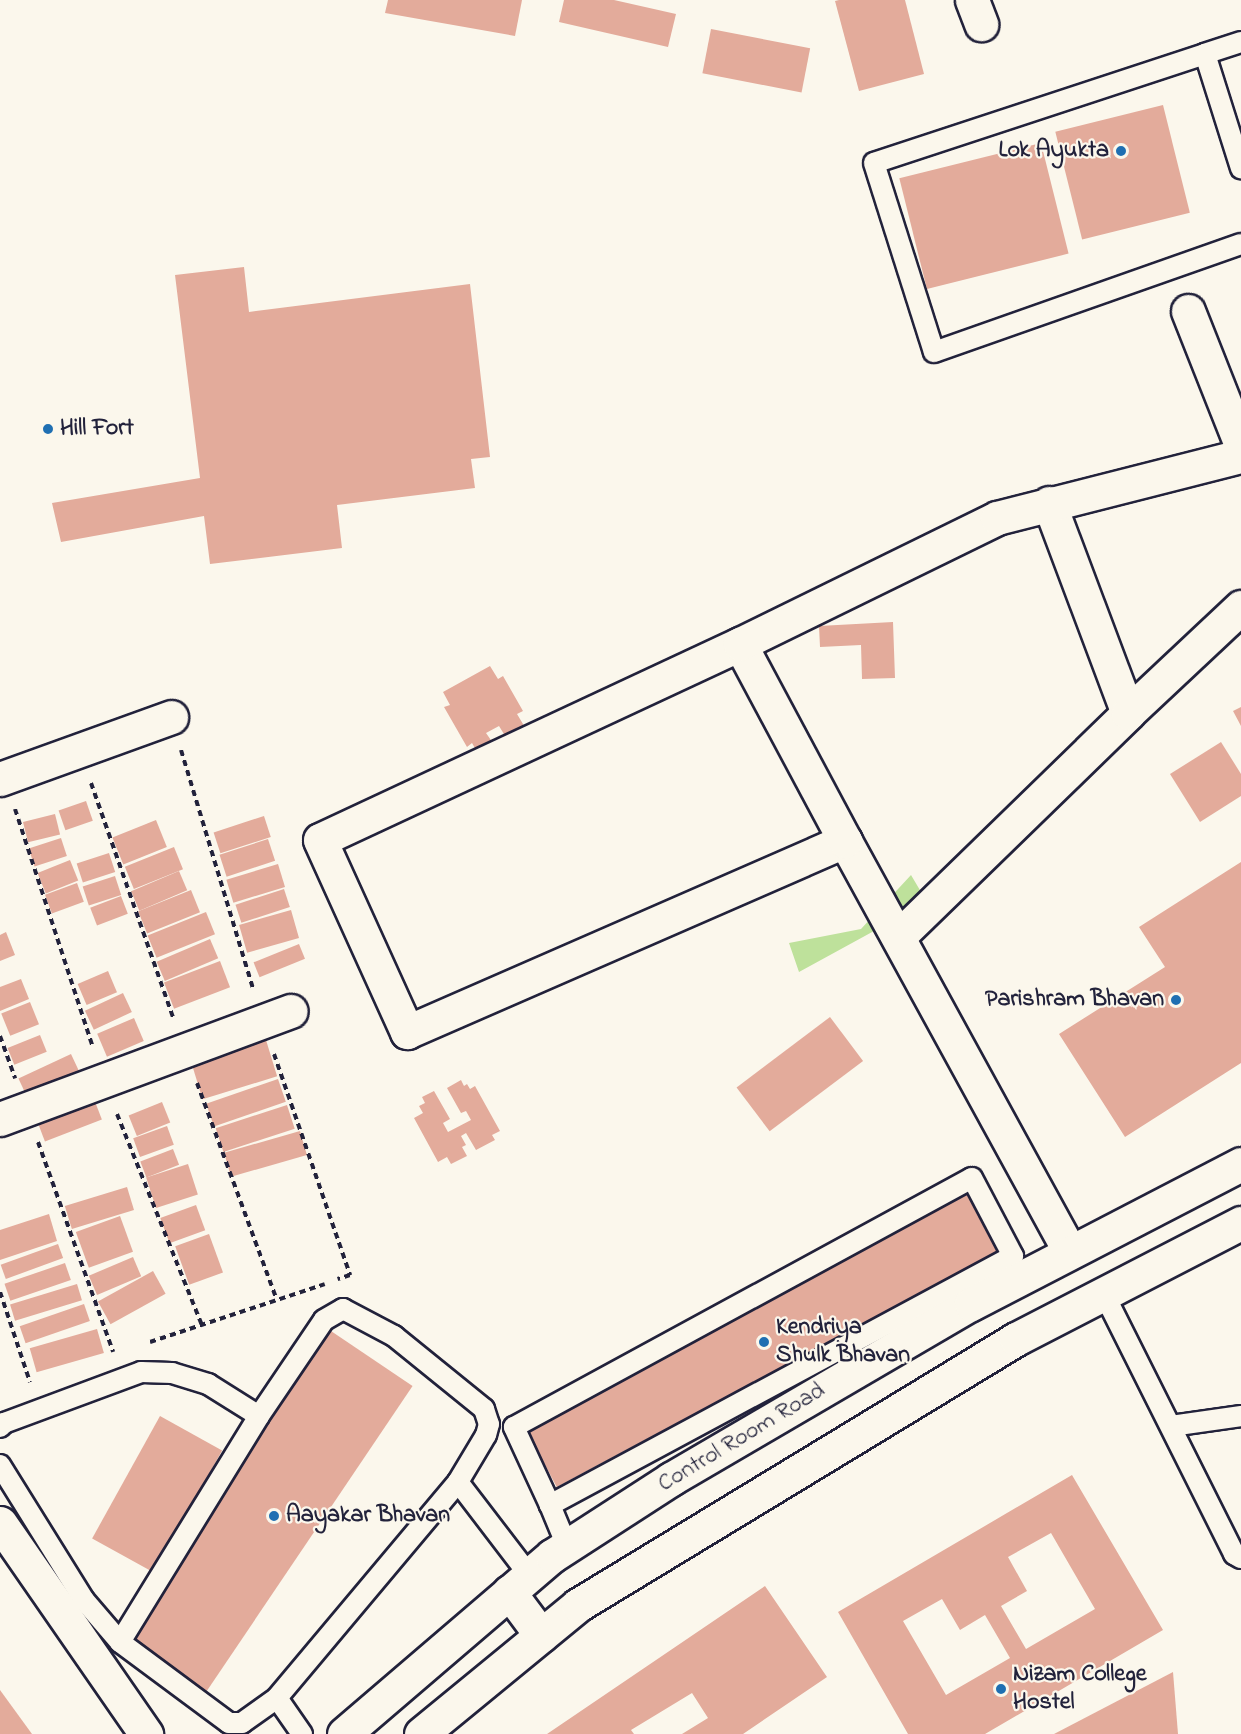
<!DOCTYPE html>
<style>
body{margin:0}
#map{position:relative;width:1241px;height:1734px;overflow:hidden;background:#fbf7ec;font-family:"Indie Flower",sans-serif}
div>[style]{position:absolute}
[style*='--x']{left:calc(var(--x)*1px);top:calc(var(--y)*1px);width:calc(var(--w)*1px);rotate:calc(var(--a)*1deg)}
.green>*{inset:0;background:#bee19b}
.building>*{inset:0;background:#e3ab9b;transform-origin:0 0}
.path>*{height:4px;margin-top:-2px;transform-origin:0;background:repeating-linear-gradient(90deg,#22223b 0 6px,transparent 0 10.5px)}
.roads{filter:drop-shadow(2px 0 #22223b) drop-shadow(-2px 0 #22223b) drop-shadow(0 2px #22223b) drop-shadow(0 -2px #22223b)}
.service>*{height:20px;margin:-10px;padding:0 10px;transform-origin:10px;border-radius:10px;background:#fbf7ec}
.minor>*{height:33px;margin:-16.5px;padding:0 16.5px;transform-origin:16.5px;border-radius:16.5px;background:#fbf7ec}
.secondary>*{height:33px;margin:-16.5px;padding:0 16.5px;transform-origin:16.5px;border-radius:16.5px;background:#fbf7ec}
.dots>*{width:16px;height:16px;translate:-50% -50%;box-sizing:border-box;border:3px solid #fbf7ec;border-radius:50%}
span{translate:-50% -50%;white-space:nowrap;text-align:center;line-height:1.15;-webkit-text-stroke:4.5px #fbf7ec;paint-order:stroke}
.poi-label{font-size:24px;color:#22223b;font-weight:700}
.right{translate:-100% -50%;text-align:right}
.left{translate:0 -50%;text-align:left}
.street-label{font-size:24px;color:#22223b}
</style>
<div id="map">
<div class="green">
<div style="clip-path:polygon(911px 875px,927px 902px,799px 972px,789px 943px,861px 929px)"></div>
</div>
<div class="building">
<div style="clip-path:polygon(388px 0,522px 0,515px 36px,385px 13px)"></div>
<div style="clip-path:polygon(564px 0,614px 0,676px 14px,668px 47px,559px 22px)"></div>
<div style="clip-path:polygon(839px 0,905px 0,924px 74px,859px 91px,835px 1px)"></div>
<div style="left:711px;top:29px;width:101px;height:45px;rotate:11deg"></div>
<div style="left:1163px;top:105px;width:111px;height:111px;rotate:76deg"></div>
<div style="left:1041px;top:143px;width:114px;height:146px;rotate:76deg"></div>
<div style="clip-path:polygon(244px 267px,249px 312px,470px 284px,490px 457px,471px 459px,475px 488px,337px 505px,342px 548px,210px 564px,204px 516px,61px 542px,52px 503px,200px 478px,175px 275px)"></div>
<div style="clip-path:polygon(893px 622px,895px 678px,862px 679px,861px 645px,820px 647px,819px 626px)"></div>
<div style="clip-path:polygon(490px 666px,498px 679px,503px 676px,523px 711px,517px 714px,526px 729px,507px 739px,499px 726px,486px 733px,495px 746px,479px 755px,472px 743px,467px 747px,444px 707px,450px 705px,443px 692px)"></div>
<div style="clip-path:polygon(1241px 707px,1241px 726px,1233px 711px)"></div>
<div style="clip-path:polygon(1221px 742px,1241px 774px,1241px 796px,1200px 822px,1170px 774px)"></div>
<div style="left:86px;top:801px;width:21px;height:29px;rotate:71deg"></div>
<div style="left:55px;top:814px;width:21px;height:33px;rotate:76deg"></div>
<div style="left:264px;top:816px;width:22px;height:53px;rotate:72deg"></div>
<div style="left:156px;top:820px;width:29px;height:47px;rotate:68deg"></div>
<div style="left:61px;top:838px;width:19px;height:34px;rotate:72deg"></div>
<div style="left:268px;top:839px;width:23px;height:51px;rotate:72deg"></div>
<div style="left:174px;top:847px;width:24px;height:53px;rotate:68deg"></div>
<div style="left:109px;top:853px;width:20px;height:34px;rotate:72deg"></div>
<div style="left:70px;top:860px;width:22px;height:35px;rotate:68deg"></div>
<div style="clip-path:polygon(1241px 862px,1241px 1063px,1125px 1137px,1059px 1034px,1165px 967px,1139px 927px)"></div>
<div style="left:278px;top:864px;width:24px;height:54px;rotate:73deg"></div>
<div style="left:179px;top:871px;width:21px;height:52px;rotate:67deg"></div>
<div style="left:115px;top:876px;width:20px;height:34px;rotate:72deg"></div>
<div style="left:77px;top:883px;width:20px;height:34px;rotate:70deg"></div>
<div style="left:284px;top:889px;width:19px;height:51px;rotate:72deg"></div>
<div style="left:191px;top:890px;width:24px;height:57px;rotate:68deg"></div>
<div style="left:121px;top:896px;width:19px;height:33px;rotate:69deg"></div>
<div style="left:291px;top:910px;width:29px;height:54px;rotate:74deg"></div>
<div style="left:206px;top:912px;width:24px;height:63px;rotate:68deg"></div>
<div style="clip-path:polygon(6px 932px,15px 955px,0 961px,0 935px)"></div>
<div style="left:210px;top:939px;width:21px;height:58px;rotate:67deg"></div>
<div style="left:299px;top:944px;width:16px;height:49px;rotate:68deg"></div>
<div style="left:220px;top:961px;width:28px;height:60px;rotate:69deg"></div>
<div style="left:108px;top:971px;width:23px;height:33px;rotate:67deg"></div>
<div style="clip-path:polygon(21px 979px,29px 999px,0 1011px,0 987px)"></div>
<div style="left:123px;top:993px;width:21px;height:42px;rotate:65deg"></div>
<div style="left:30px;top:1002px;width:24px;height:31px;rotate:68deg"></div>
<div style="left:830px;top:1017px;width:55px;height:117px;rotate:53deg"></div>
<div style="left:134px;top:1018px;width:25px;height:40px;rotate:67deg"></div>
<div style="left:40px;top:1035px;width:18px;height:35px;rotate:68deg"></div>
<div style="left:266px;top:1040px;width:38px;height:78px;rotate:73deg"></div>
<div style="left:71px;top:1054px;width:31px;height:58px;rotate:65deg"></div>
<div style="left:278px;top:1079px;width:24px;height:76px;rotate:71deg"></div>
<div style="clip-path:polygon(461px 1080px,464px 1086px,467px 1084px,470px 1089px,475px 1086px,500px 1131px,492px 1135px,495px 1140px,476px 1150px,466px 1133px,461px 1136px,466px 1145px,462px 1147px,467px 1156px,451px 1164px,447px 1157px,438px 1162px,414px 1118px,423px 1113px,419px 1106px,425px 1103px,422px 1097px,434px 1091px,450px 1119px,443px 1123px,448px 1132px,471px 1120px,466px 1111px,461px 1113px,447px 1088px)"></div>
<div style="left:94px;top:1099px;width:22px;height:61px;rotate:69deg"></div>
<div style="left:162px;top:1102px;width:22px;height:36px;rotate:68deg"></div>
<div style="left:287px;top:1105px;width:25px;height:75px;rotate:72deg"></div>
<div style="left:167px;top:1126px;width:20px;height:36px;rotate:70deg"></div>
<div style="left:300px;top:1131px;width:25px;height:79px;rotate:74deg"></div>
<div style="left:173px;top:1149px;width:17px;height:35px;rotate:69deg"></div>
<div style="left:188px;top:1164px;width:32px;height:44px;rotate:72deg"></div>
<div style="left:127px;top:1187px;width:24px;height:65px;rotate:73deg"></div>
<div style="left:969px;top:1193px;width:66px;height:502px;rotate:62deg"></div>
<div style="left:196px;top:1205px;width:27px;height:38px;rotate:70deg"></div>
<div style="clip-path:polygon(49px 1214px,57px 1241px,0 1260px,0 1230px)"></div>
<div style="left:120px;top:1216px;width:38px;height:47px;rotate:70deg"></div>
<div style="left:209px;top:1234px;width:41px;height:36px;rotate:70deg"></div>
<div style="left:58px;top:1244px;width:15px;height:61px;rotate:70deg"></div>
<div style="left:133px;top:1257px;width:21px;height:48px;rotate:67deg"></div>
<div style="left:65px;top:1263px;width:18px;height:64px;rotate:71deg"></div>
<div style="left:153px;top:1271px;width:26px;height:63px;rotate:61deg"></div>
<div style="left:77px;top:1284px;width:17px;height:70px;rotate:73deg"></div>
<div style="left:84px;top:1304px;width:18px;height:68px;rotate:71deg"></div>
<div style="left:97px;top:1329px;width:25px;height:70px;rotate:74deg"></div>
<div style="left:328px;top:1329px;width:102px;height:371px;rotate:34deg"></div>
<div style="left:160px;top:1416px;width:71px;height:140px;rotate:29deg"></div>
<div style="clip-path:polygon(evenodd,1072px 1475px,1163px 1630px,985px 1734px,908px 1734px,838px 1612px,1072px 1475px,1051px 1533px,1095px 1609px,1026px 1649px,1001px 1606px,1027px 1591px,1008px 1557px,1051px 1533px,1072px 1475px,942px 1599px,960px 1630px,985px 1615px,1010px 1658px,946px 1695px,903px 1621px,942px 1599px)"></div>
<div style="clip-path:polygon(765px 1586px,827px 1677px,743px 1734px,682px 1734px,708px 1718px,692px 1693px,631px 1730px,634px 1734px,547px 1734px)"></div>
<div style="clip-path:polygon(1173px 1672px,1178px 1734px,1054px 1734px)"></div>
<div style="clip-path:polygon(0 1690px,32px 1734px,0 1734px)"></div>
</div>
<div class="path">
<div style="--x:181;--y:750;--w:250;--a:73.2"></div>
<div style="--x:91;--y:783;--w:248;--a:70.7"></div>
<div style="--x:15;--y:809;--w:250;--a:71.9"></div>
<div style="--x:0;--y:1036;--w:45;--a:70.3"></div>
<div style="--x:274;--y:1054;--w:234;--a:71"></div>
<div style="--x:350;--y:1275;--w:13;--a:162"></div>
<div style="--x:197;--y:1083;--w:231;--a:69.8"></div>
<div style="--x:117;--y:1114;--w:227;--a:68.1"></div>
<div style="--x:38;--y:1142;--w:223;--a:70.3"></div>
<div style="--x:0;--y:1292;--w:95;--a:71.6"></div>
<div style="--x:150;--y:1342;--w:184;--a:-18.3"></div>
</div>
<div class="roads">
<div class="service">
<div style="--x:1241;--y:42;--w:38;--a:162"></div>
<div style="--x:1205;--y:54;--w:120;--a:72.5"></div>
<div style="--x:1205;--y:54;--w:348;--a:161.8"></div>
<div style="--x:874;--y:163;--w:198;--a:72.4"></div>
<div style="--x:934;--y:352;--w:325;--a:-19.4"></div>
<div style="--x:972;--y:1178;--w:88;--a:62.3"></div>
<div style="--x:1013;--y:1256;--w:526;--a:151.73"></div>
<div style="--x:550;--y:1505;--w:86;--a:-114.8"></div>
<div style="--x:514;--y:1427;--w:521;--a:-28.53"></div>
<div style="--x:1104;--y:1294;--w:291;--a:63.4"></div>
<div style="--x:1234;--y:1554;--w:8;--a:30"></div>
<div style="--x:343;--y:1309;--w:58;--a:27.9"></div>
<div style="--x:394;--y:1336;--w:116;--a:39"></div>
<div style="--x:484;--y:1409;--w:16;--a:72"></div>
<div style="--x:489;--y:1424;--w:11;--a:105"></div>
<div style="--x:486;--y:1435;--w:55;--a:120.8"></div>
<div style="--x:458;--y:1482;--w:282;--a:130"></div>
<div style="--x:277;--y:1698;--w:43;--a:144.5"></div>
<div style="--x:242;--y:1723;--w:13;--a:180"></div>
<div style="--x:229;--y:1723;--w:136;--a:-143.4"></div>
<div style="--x:120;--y:1642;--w:265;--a:-58.4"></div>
<div style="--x:259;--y:1416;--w:116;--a:-55.9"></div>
<div style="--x:324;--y:1320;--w:22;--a:-30"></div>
<div style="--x:1171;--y:1426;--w:71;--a:-8.1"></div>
<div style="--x:0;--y:1427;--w:6;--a:-45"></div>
<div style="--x:4;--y:1423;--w:146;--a:-20.4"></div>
<div style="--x:141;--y:1372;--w:31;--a:2"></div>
<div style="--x:172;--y:1373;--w:38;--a:17"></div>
<div style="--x:208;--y:1384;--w:60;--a:32.1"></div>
<div style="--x:0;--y:1465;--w:159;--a:58.1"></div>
<div style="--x:84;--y:1600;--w:55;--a:49.4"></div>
<div style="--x:458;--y:1482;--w:117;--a:52.6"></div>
<div style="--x:550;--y:1505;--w:44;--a:67.5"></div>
<div style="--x:277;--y:1698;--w:44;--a:55.2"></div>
</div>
<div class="minor">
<div style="--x:972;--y:0;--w:26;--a:69"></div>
<div style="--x:1188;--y:311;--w:144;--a:68.4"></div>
<div style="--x:1049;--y:503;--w:224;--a:69.4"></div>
<div style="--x:740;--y:644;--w:463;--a:155"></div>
<div style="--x:320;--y:840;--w:211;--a:65.6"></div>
<div style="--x:407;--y:1032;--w:478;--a:-23.6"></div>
<div style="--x:0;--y:779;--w:182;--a:-19.9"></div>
<div style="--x:899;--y:936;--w:320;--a:-44.2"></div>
<div style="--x:1128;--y:713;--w:155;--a:-43.2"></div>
<div style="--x:0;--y:1119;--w:310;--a:-20.4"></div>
<div style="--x:1070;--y:1252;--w:469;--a:-118.7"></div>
<div style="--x:845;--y:841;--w:223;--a:-118.1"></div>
<div style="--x:740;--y:644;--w:286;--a:-26.1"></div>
<div style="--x:997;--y:518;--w:252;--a:-14.3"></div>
<div style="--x:0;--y:1523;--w:257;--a:55.3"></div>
</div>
<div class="secondary">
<div style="--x:509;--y:1592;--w:54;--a:53.3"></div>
<div style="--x:344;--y:1734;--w:274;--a:-40.6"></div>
<div style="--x:552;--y:1556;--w:142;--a:-32.9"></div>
<div style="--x:671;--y:1479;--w:347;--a:-30.3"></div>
<div style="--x:971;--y:1304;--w:304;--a:-27.4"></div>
<div style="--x:421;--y:1734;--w:203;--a:-39.4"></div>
<div style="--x:578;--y:1605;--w:512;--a:-31.27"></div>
<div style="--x:1016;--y:1339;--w:253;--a:-27.3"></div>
</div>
</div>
<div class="dots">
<div style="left:1121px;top:151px;background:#1f6fb2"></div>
<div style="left:48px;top:429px;background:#1f6fb2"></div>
<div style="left:1176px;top:1000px;background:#1f6fb2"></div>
<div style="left:764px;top:1342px;background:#1f6fb2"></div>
<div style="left:274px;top:1516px;background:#1f6fb2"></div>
<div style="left:1001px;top:1689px;background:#1f6fb2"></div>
</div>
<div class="poi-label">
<span class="right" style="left:1109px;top:151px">Lok Ayukta</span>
<span class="left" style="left:60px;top:429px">Hill Fort</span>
<span class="right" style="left:1164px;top:1000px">Parishram Bhavan</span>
<span class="left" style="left:776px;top:1342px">Kendriya<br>Shulk Bhavan</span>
<span class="left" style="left:286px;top:1516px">Aayakar Bhavan</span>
<span class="left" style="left:1013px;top:1689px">Nizam College<br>Hostel</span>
</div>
<div class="street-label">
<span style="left:742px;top:1438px;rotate:-31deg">Control Room Road</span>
</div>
</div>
